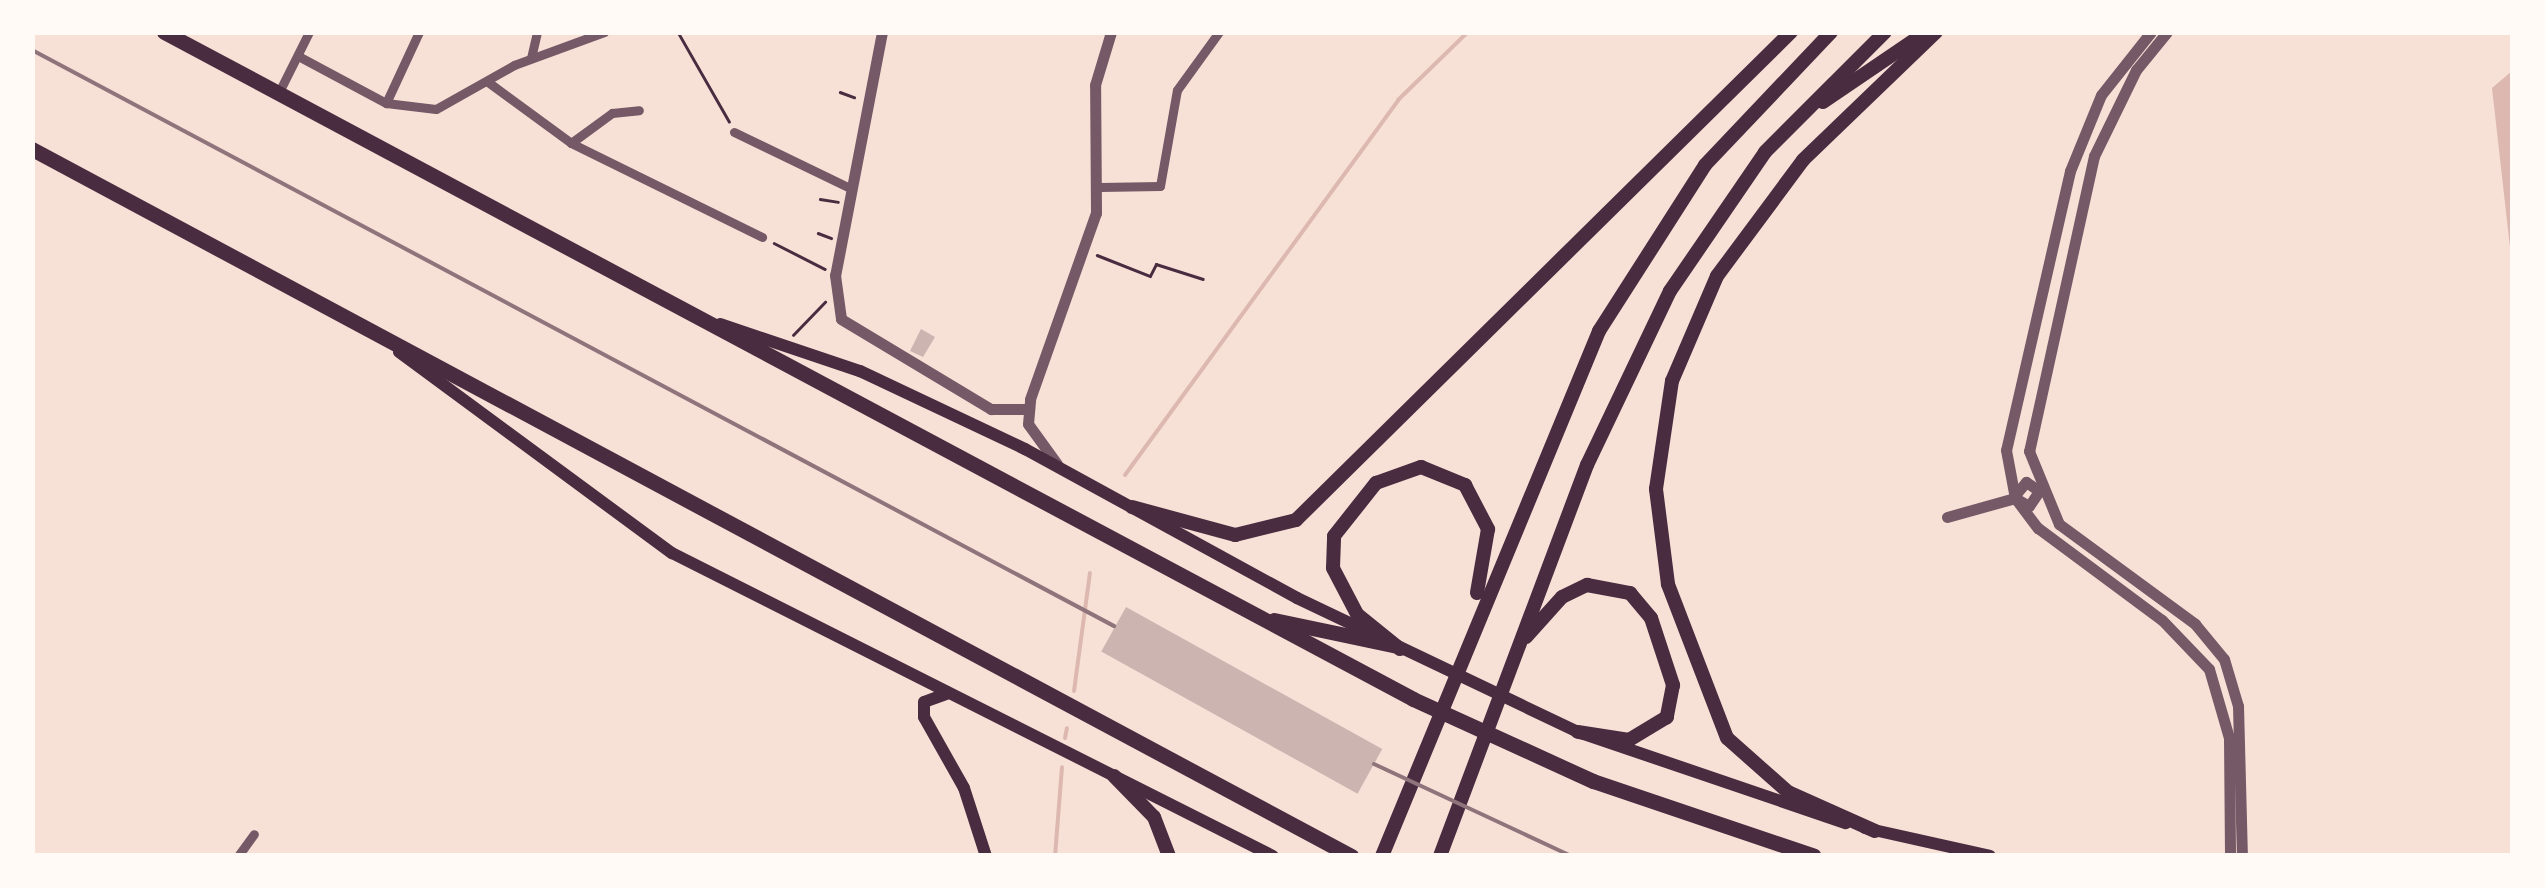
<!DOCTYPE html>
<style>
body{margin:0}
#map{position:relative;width:2545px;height:888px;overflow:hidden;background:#f7e1d7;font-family:"Source Serif 4",serif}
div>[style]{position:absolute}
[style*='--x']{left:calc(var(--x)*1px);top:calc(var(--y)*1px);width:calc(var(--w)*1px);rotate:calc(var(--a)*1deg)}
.water>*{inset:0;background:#dcb8b0}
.stream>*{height:4px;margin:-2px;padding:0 2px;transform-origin:2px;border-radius:2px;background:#dcb8b0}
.building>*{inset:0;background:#ccb4b1;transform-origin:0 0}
.path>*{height:2.5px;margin:-1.25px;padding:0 1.25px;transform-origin:1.25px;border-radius:1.25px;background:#4a2c40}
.minor>*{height:9px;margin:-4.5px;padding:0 4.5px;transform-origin:4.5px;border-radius:4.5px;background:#755966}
.tertiary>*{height:11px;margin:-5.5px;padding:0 5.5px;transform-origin:5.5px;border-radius:5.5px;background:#755966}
.secondary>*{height:12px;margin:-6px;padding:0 6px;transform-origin:6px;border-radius:6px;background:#4a2c40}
.primary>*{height:14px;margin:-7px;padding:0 7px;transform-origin:7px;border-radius:7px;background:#4a2c40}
.trunk>*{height:15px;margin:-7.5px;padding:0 7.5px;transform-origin:7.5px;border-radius:7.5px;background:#4a2c40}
.rail>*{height:4px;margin:-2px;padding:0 2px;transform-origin:2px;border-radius:2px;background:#8f747c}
span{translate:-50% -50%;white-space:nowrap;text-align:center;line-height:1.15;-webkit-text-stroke:10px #fffaf5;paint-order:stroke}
.frame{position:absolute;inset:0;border:35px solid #fffaf5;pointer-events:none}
</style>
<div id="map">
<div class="water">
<div style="clip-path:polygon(2512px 71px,2512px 265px,2492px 88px)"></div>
</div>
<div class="stream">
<div style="--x:1125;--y:475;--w:464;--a:-53.9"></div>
<div style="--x:1398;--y:100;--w:98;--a:-44.2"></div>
<div style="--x:1074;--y:691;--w:119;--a:-82.3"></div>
<div style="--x:1065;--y:738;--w:10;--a:-79"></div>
<div style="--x:1055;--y:856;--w:89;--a:-85.5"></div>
</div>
<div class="building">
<div style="clip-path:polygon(921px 329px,935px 337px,923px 357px,910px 351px)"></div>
<div style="left:1126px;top:607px;width:293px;height:51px;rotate:29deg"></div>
</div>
<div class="path">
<div style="--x:678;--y:32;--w:103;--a:60.2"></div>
<div style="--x:840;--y:92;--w:15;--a:20"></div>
<div style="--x:820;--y:199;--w:18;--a:9"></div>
<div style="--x:818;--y:233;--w:14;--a:21"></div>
<div style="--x:774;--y:243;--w:57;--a:27"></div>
<div style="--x:1097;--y:255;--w:57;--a:21.6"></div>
<div style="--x:1150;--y:276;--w:13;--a:-63"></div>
<div style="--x:1156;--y:264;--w:49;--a:17.7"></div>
<div style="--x:793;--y:335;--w:46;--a:-45.9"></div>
</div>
<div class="minor">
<div style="--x:300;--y:57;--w:98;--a:28.1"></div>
<div style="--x:386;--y:103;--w:50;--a:6.8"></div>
<div style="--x:436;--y:109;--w:90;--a:-29.4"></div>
<div style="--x:514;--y:65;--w:96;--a:-20.1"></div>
<div style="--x:531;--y:58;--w:27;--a:-77"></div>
<div style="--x:488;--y:82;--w:103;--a:36.3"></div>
<div style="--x:571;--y:143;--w:213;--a:26.2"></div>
<div style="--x:279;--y:92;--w:67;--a:-63.4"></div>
<div style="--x:386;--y:103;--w:78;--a:-65.1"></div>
<div style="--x:734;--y:132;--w:131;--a:25.8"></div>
<div style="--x:571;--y:143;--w:51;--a:-36.2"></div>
<div style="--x:612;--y:113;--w:27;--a:-6"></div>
<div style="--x:1100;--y:187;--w:60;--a:-1"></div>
<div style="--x:1160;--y:186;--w:97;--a:-80"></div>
<div style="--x:1177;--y:90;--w:72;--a:-54.1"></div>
<div style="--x:238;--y:856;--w:27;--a:-54"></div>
</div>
<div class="tertiary">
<div style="--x:882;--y:32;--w:248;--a:100.9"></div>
<div style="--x:835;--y:275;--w:44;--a:82.2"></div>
<div style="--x:841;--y:319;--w:175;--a:31"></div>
<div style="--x:991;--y:409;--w:38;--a:0"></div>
<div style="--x:2151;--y:32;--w:80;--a:128.4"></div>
<div style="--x:2101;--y:95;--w:82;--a:112.2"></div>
<div style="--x:2070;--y:171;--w:286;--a:102.9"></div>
<div style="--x:2006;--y:450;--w:49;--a:79.4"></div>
<div style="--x:2015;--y:498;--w:38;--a:53"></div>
<div style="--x:2038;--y:528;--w:154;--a:36.6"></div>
<div style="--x:2162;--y:620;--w:68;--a:46.2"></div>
<div style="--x:2209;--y:669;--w:72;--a:73.8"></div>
<div style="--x:2229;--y:738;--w:118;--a:89.5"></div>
<div style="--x:2167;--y:32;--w:49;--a:129.2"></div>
<div style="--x:2136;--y:70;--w:96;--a:116"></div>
<div style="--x:2094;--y:156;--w:302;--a:102.4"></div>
<div style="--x:2029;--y:451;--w:79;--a:67.7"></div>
<div style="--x:2059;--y:524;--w:169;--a:36.3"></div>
<div style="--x:2195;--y:624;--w:45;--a:50.4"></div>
<div style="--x:2224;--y:659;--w:49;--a:73.4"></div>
<div style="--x:2238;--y:706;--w:150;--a:88.5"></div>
<div style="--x:1057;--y:464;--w:49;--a:-125.9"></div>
<div style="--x:1028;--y:424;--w:25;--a:-85"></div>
<div style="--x:1030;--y:399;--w:197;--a:-70.5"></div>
<div style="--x:1096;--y:213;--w:128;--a:-90.4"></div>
<div style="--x:1095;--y:85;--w:55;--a:-73.2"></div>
<div style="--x:1947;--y:517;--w:71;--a:-15.6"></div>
<div style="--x:2015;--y:498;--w:16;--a:30"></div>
<div style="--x:2029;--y:506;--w:18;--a:-56"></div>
<div style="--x:2039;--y:491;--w:16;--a:-145"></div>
<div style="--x:2026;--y:482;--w:16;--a:130"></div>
</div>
<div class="secondary">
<div style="--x:720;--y:324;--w:148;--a:18.6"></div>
<div style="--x:860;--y:371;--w:183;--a:25.3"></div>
<div style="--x:1025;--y:449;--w:310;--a:28.7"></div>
<div style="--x:1297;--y:598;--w:311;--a:25.5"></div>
<div style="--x:1578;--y:732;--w:283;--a:18.8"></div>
<div style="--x:399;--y:352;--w:339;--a:36.4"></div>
<div style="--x:672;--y:553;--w:673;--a:26.76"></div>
<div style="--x:946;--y:694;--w:23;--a:160"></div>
<div style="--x:924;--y:702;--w:15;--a:90"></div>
<div style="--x:924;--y:717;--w:81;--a:60.6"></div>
<div style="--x:964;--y:788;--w:71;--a:72.1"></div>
<div style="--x:1865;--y:828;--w:128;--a:12.6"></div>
</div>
<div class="primary">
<div style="--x:1823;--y:102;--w:125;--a:-34.2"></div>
<div style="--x:1132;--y:507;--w:107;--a:15.2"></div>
<div style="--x:1235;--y:535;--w:63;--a:-13.8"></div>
<div style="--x:1296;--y:520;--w:695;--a:-44.59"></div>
<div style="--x:1526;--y:637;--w:54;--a:-48"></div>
<div style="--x:1562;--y:597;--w:28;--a:-26"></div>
<div style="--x:1587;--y:585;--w:44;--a:10.5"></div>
<div style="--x:1630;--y:593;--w:33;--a:50"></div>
<div style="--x:1651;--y:618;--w:71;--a:71.8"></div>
<div style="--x:1673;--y:685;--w:33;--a:101"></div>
<div style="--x:1667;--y:717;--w:44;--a:148.8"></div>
<div style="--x:1629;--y:740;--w:52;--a:-171.1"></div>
<div style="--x:1400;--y:649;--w:55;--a:-140.9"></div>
<div style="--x:1357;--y:614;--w:52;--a:-117.6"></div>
<div style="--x:1333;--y:568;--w:32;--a:-88"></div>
<div style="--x:1334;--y:536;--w:68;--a:-51.6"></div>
<div style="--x:1376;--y:483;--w:48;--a:-19.6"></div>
<div style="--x:1421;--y:467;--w:48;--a:22.2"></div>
<div style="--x:1465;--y:485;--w:50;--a:62.4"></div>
<div style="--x:1488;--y:529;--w:65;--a:99.8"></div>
<div style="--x:1114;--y:776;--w:57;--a:45.7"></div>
<div style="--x:1154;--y:817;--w:42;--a:69"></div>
<div style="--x:1875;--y:831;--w:95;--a:-155.9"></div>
<div style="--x:1788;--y:792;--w:81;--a:-138.5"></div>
<div style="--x:1727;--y:738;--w:165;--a:-111"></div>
<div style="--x:1668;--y:584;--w:96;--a:-97.2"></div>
<div style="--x:1656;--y:489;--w:109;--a:-81.6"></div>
<div style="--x:1672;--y:381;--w:114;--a:-66.8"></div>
<div style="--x:1717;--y:276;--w:144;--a:-53.4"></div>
<div style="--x:1803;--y:160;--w:185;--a:-43.9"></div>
<div style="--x:1382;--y:856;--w:568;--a:-67.54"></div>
<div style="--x:1599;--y:331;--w:197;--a:-57.4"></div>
<div style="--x:1705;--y:165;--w:183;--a:-46.5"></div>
<div style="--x:1440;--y:856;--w:418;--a:-69.4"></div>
<div style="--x:1587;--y:465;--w:193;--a:-64.5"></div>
<div style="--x:1670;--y:291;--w:168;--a:-55.6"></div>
<div style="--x:1765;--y:152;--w:170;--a:-45"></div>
</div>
<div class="trunk">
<div style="--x:164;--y:32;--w:1416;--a:28.1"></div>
<div style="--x:1413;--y:699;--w:198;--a:24.5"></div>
<div style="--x:1593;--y:781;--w:233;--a:18.7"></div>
<div style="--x:32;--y:149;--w:1497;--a:28.19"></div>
<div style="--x:1274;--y:620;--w:122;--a:11.9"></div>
</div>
<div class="rail">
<div style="--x:32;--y:50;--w:1226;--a:28.03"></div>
<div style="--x:1374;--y:764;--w:217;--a:25"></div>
</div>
<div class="frame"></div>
</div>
